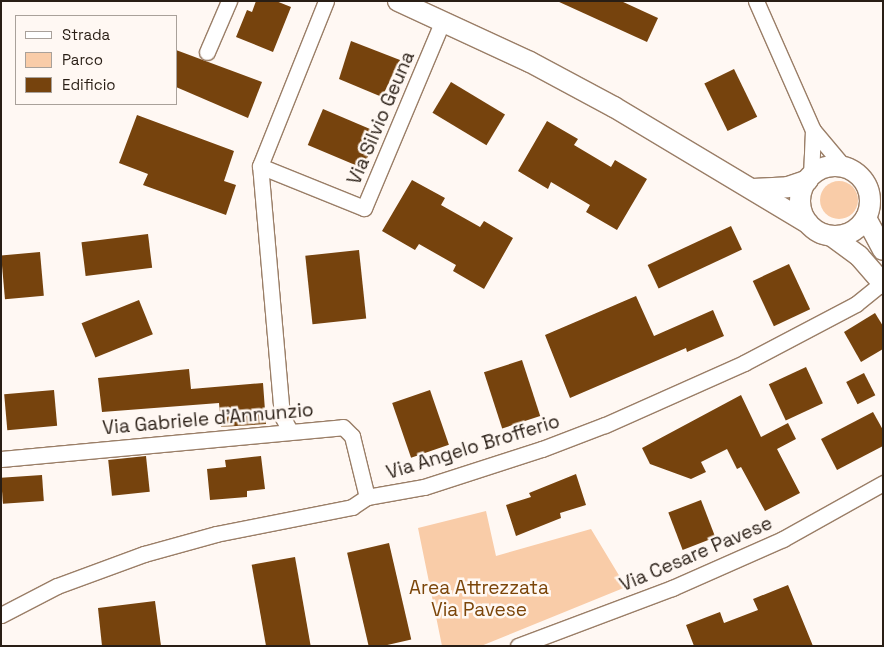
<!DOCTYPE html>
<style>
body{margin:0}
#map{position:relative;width:884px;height:647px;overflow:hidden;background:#fff8f3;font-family:"Space Grotesk",sans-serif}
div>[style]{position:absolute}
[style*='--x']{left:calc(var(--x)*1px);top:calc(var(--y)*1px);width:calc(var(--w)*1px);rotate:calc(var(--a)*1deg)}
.green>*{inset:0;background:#f9cca8}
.round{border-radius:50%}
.building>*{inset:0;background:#76430d;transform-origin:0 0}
.roads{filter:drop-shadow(1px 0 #9a7e67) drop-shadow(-1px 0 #9a7e67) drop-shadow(0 1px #9a7e67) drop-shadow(0 -1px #9a7e67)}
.minor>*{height:15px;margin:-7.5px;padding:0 7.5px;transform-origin:7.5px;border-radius:7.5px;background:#fff}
.tertiary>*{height:20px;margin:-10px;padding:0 10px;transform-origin:10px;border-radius:10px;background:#fff}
.tertiary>.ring{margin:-10px;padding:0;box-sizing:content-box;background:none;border:20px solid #fff;border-radius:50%}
span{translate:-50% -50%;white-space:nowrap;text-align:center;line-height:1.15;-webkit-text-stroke:5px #fff8f3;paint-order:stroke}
.street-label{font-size:19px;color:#291e15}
.park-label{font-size:19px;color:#7b4509}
.frame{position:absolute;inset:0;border:2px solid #291e15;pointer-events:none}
.legend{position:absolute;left:15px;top:15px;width:162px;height:90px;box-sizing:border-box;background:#fff8f3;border:1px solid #a9a19a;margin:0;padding:6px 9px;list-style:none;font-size:15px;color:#291e15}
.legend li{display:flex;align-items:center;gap:10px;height:25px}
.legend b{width:25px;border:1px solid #a9a19a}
</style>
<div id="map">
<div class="green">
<div class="round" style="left:820px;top:181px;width:38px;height:38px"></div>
<div style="clip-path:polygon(486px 511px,496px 556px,591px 529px,626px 587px,481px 646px,442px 646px,418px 528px)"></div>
</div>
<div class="building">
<div style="clip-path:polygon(256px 1px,276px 1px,291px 7px,273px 52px,236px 37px,247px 10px,252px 12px)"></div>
<div style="clip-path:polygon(557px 1px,621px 1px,658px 18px,647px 42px)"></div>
<div style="clip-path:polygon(351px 41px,400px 60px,382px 97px,339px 79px)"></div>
<div style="clip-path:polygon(176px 50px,262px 82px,248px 118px,176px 87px)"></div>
<div style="left:734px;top:69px;width:53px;height:33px;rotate:64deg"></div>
<div style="left:451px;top:82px;width:63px;height:36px;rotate:31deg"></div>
<div style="left:323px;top:109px;width:60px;height:39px;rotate:23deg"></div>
<div style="clip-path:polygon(137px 115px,234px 151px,224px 181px,236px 185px,226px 215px,143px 185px,148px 174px,119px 163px)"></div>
<div style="clip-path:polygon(547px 121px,578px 139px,574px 145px,611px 167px,615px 160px,647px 179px,617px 230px,586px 212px,590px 205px,551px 182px,548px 189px,518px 171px)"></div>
<div style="clip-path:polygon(412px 180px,445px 198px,441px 205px,480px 227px,484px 221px,513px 238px,484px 289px,453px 271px,456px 265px,419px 244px,415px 250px,382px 231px)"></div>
<div style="left:731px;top:226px;width:26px;height:92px;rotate:65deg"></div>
<div style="left:148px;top:234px;width:34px;height:67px;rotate:83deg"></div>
<div style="left:359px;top:250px;width:69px;height:54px;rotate:84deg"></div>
<div style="left:40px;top:252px;width:44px;height:39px;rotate:85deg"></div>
<div style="left:789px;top:264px;width:50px;height:40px;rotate:65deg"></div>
<div style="clip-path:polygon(636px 296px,654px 336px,713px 310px,724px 336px,687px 352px,686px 348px,570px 398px,545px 335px)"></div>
<div style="left:139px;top:300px;width:37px;height:62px;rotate:68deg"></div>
<div style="clip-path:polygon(875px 313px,883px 326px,883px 349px,861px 362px,844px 332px)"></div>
<div style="left:522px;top:360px;width:59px;height:40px;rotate:72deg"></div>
<div style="left:806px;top:367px;width:40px;height:41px;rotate:65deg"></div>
<div style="clip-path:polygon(189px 369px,191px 389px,263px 383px,266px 424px,221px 427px,219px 403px,102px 412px,98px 378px)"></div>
<div style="left:864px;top:373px;width:25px;height:20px;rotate:63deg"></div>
<div style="left:54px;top:390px;width:36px;height:50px;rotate:85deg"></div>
<div style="left:430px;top:390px;width:58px;height:40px;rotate:71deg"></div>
<div style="clip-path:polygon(741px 395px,761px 437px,788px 423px,796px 439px,777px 449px,800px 493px,765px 511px,741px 467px,737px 469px,727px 449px,701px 462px,706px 472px,691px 479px,650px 464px,642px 448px)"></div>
<div style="clip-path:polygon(873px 412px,883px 430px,883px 446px,837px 470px,821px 439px)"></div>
<div style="left:146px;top:456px;width:36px;height:38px;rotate:84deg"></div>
<div style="clip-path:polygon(261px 456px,265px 489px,247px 491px,247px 497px,210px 500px,207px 469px,226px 467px,225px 460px)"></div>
<div style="clip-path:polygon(576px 474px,586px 505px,560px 513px,561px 518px,516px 536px,506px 505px,531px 497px,529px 493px)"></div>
<div style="left:42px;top:475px;width:26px;height:41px;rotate:86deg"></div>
<div style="left:701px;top:500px;width:40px;height:35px;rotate:69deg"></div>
<div style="left:389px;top:543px;width:99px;height:43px;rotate:77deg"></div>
<div style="left:295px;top:557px;width:90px;height:44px;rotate:80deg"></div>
<div style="clip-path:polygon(788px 585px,813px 646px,694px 646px,686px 625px,720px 612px,724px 623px,758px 610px,753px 599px)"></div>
<div style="clip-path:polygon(155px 601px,161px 646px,102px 646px,98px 608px)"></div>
</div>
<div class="roads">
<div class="minor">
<div style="--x:756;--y:1;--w:141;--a:66.2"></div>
<div style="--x:813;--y:130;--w:48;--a:50"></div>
<div style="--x:207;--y:52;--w:56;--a:-66.7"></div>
<div style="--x:260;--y:166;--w:112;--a:22"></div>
<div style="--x:364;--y:208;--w:202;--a:-67.2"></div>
<div style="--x:811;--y:176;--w:46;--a:-87.5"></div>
<div style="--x:290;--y:431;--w:17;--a:-118"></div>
<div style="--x:282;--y:416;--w:251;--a:-95"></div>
<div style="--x:260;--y:166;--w:178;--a:-68.2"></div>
<div style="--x:1;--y:459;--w:343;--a:-5.3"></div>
<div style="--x:343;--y:427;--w:13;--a:45"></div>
<div style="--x:352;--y:436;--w:63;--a:76.2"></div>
<div style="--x:367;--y:497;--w:58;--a:-10"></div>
<div style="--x:424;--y:487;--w:124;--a:-17.9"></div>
<div style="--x:542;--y:449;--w:67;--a:-20.9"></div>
<div style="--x:605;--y:425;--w:152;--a:-24"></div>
<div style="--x:744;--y:363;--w:127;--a:-27.8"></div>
<div style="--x:856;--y:304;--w:33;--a:-39"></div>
<div style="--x:1;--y:615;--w:63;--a:-27.4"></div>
<div style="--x:57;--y:586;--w:93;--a:-20.2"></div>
<div style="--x:144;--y:554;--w:75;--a:-15.5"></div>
<div style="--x:216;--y:534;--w:139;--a:-11.2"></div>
<div style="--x:352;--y:507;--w:18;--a:-34"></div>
<div style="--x:518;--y:646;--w:165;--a:-20.6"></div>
<div style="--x:672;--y:588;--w:121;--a:-23.8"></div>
<div style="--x:783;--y:539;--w:115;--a:-29.2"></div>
</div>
<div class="tertiary">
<div style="--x:398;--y:1;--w:145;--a:24.8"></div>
<div style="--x:530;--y:62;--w:95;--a:28.2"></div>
<div style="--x:614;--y:107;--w:226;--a:30.9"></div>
<div class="ring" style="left:800px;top:166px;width:50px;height:50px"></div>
<div style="--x:753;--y:189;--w:35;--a:-3"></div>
<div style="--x:788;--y:187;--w:21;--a:-19"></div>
<div style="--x:866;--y:218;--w:36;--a:62"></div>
<div style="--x:833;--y:237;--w:32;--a:36"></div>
<div style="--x:859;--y:256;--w:37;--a:49"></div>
</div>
</div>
<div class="street-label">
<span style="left:381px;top:118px;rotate:-67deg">Via Silvio Geuna</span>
<span style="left:208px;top:419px;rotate:-5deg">Via Gabriele d'Annunzio</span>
<span style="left:473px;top:447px;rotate:-17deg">Via Angelo Brofferio</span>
<span style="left:696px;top:554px;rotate:-23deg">Via Cesare Pavese</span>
</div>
<div class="park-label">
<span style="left:479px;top:599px">Area Attrezzata<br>Via Pavese</span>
</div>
<div class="frame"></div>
<ul class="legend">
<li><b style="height:6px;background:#fff"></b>Strada</li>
<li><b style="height:14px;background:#f9cca8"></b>Parco</li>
<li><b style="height:14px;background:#76430d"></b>Edificio</li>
</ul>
</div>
